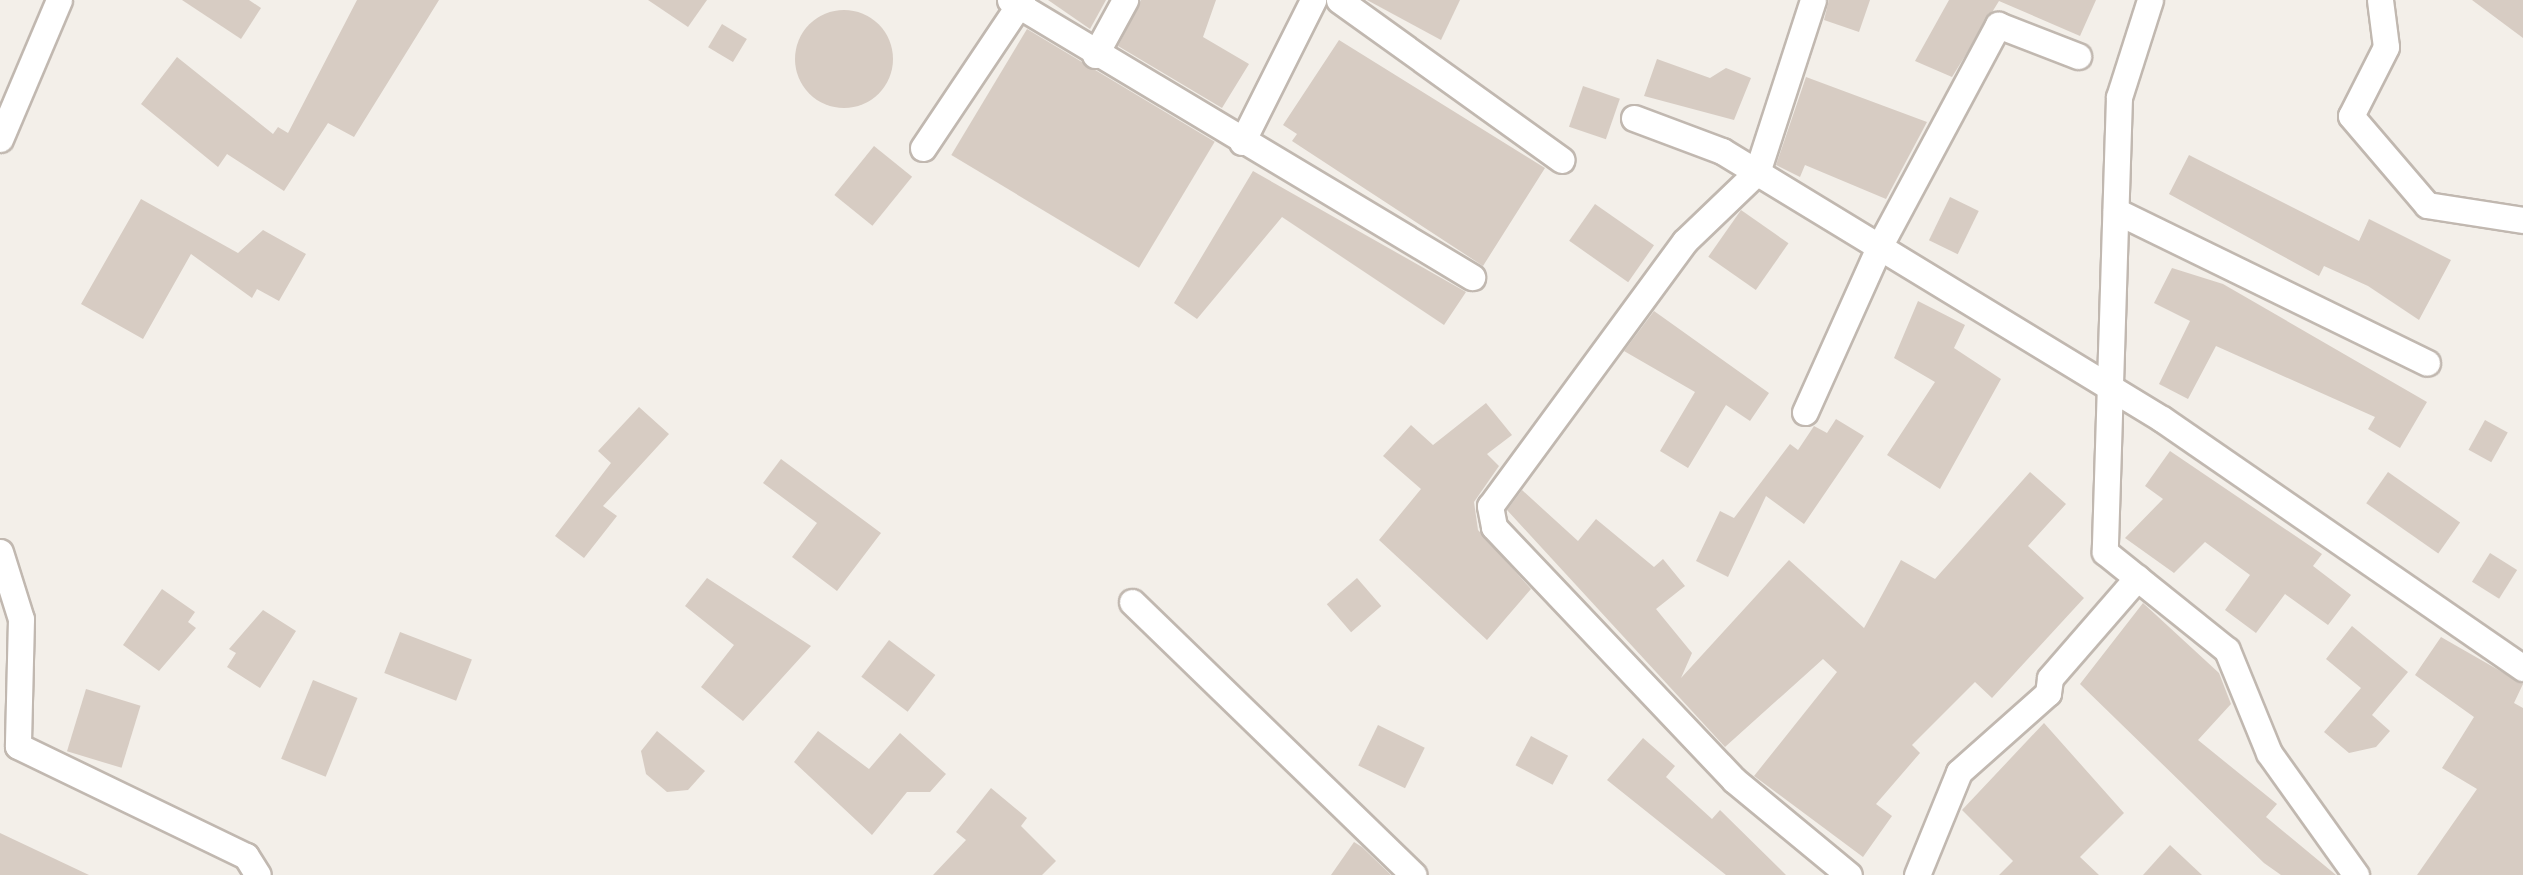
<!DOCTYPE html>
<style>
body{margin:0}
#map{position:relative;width:2523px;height:875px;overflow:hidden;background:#f3efe9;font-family:"PT Sans Narrow",sans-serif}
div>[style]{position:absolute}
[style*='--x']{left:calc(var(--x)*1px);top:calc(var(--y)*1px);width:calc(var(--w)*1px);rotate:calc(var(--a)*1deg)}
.building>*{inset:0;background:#d7ccc3;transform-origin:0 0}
.round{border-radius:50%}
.roads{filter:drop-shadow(2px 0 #c1b8b0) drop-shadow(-2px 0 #c1b8b0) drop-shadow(0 2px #c1b8b0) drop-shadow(0 -2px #c1b8b0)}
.minor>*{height:25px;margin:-12.5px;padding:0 12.5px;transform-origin:12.5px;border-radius:12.5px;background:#fff}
span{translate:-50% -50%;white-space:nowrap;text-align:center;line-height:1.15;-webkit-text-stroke:9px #fff;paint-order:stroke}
</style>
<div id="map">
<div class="building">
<div style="clip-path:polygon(182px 0,249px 0,261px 8px,241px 39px)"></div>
<div style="clip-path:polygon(357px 0,439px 0,354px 137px,328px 123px,284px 191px,227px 154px,218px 167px,141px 104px,177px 57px,273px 134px,278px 127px,288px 133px)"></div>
<div style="clip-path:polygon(648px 0,707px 0,688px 27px)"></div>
<div style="clip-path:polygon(1048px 0,1106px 0,1090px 29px)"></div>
<div style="clip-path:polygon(1141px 0,1216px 0,1203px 37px,1249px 64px,1222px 108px,1118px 46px)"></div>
<div style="clip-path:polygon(1367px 0,1460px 0,1441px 40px)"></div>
<div style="clip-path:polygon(1829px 0,1870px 0,1859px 32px,1824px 20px)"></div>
<div style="clip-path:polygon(1949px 0,2096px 0,2080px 36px,1999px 1px,1952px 77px,1915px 61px)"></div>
<div style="clip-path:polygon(2472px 0,2523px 0,2523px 38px)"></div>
<div class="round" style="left:795px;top:10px;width:98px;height:98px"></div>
<div style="left:722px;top:24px;width:29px;height:27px;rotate:31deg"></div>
<div style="left:1027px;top:29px;width:219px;height:147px;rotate:31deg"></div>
<div style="clip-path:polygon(1339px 40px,1545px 168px,1483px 266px,1292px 141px,1297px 134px,1283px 125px)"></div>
<div style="clip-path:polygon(1657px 59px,1710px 78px,1726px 68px,1751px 78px,1734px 120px,1644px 96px)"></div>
<div style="clip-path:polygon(1806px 77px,1927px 122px,1886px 199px,1805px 165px,1800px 177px,1776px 165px)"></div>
<div style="left:1583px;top:86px;width:39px;height:43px;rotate:19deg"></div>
<div style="left:874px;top:146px;width:49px;height:63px;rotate:39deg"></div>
<div style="clip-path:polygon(2189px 155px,2359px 241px,2369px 219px,2451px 260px,2419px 320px,2368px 286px,2324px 266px,2319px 276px,2169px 194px)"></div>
<div style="clip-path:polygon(1253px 171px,1466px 292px,1444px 325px,1282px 217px,1197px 319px,1174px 303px)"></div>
<div style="left:1950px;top:197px;width:32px;height:48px;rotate:26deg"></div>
<div style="clip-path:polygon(141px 199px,238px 253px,263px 230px,306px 254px,279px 301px,257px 289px,252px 298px,191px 254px,143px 339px,81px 304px)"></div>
<div style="left:1595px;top:204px;width:72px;height:45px;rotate:35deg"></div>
<div style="left:1741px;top:210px;width:58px;height:57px;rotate:35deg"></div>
<div style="clip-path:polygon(2172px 268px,2223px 284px,2427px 402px,2400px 448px,2368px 429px,2375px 417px,2216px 346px,2188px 399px,2159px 384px,2190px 321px,2154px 303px)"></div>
<div style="clip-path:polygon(1918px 301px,1965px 325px,1954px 348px,2001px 379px,1940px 489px,1887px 455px,1935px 382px,1894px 358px)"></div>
<div style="clip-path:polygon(1654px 311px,1769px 393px,1750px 421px,1726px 405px,1688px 468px,1660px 451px,1695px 392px,1624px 351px)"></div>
<div style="clip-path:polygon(1486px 403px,1512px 435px,1487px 454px,1499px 466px,1474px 502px,1478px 530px,1531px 589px,1487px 640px,1379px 540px,1421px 489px,1383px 456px,1411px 425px,1433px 445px)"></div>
<div style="clip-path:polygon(639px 407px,669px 434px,603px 506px,617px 516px,584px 558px,555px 536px,611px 463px,598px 451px)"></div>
<div style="clip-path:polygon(1836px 419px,1864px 436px,1804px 524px,1766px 496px,1728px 577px,1696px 561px,1720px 511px,1734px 518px,1790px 444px,1798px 450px,1814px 426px,1827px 433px)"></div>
<div style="left:2485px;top:420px;width:26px;height:34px;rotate:29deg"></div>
<div style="clip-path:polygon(2170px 451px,2322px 554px,2313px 566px,2351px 595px,2328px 625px,2285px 594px,2256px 633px,2225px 610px,2250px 575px,2205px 542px,2174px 573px,2125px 538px,2163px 499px,2145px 486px)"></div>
<div style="clip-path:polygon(781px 459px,881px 533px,837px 591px,792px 557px,817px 523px,763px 483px)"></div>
<div style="clip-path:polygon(2030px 472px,2066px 504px,2028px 546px,2084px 598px,1992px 698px,1975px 682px,1912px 745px,1920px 753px,1876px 804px,1892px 816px,1863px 857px,1754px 776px,1837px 672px,1823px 659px,1725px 747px,1507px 510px,1522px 490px,1578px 541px,1596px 519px,1654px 567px,1663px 559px,1685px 586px,1656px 609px,1692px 653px,1681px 678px,1789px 560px,1864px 628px,1901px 560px,1935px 579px)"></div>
<div style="left:2388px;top:472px;width:88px;height:38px;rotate:35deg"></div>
<div style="left:2490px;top:553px;width:32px;height:34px;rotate:32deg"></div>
<div style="clip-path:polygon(707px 578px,811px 646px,743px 721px,701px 687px,734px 645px,685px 606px)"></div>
<div style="left:1357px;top:578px;width:37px;height:40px;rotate:49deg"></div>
<div style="clip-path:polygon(162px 589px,195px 612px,188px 622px,196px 628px,159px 671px,123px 645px)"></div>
<div style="clip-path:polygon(2143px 603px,2219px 673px,2231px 704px,2198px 740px,2277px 804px,2266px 817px,2336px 875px,2281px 875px,2264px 863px,2080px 684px)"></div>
<div style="clip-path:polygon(263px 610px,296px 631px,260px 688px,227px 667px,236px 653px,229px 649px)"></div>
<div style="clip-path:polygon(2352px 626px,2408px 672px,2372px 715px,2390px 731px,2376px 747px,2349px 753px,2324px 732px,2361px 688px,2326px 659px)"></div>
<div style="left:400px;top:632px;width:77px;height:44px;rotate:21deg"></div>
<div style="clip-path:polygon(2441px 637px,2523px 684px,2514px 703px,2523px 708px,2523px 875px,2417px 875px,2477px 789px,2442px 768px,2474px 717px,2415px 675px)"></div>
<div style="left:889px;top:640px;width:58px;height:46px;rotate:37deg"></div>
<div style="left:313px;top:680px;width:48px;height:85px;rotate:22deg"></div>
<div style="left:86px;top:689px;width:57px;height:65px;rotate:17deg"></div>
<div style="clip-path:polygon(2044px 723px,2124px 813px,2080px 857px,2099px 875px,1999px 875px,2013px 861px,1962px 810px)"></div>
<div style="left:1378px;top:725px;width:52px;height:45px;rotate:26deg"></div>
<div style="clip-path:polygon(657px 731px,705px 771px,688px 790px,667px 792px,646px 774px,641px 751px)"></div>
<div style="clip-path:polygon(818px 731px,869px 769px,900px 733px,946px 774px,930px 792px,907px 792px,872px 835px,794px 762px)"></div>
<div style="left:1531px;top:736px;width:42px;height:33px;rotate:28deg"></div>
<div style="clip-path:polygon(1643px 738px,1675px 766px,1666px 777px,1712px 819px,1720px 810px,1786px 875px,1726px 875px,1607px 780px)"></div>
<div style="clip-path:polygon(991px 788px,1027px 818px,1021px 826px,1056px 861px,1042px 875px,933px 875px,966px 840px,956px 832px)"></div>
<div style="clip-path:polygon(0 833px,89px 875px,0 875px)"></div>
<div style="clip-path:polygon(1354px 842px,1362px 847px,1391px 875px,1331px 875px)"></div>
<div style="clip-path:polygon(2170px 845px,2202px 875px,2143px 875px)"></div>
</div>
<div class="roads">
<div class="minor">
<div style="--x:1010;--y:0;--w:539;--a:30.95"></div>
<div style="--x:1339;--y:0;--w:274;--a:35.7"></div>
<div style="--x:1813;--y:0;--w:181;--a:108"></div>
<div style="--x:1757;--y:172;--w:100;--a:136.2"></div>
<div style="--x:1685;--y:241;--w:329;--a:126.3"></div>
<div style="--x:1490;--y:506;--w:21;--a:79"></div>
<div style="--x:1494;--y:527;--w:349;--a:46.5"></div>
<div style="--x:1734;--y:780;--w:149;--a:39.6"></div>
<div style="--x:2150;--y:0;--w:102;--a:107.7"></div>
<div style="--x:2119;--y:97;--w:455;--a:91.8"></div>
<div style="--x:2105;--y:552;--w:156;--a:38.8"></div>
<div style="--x:2227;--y:650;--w:111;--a:67.8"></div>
<div style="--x:2269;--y:753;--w:150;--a:54.5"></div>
<div style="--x:2380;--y:0;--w:47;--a:82.7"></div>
<div style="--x:2386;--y:47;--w:77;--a:116.9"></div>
<div style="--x:2351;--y:116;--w:117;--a:49.5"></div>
<div style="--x:2427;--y:205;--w:97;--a:8.9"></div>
<div style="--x:1095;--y:55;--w:63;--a:-61.4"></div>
<div style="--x:1634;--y:118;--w:94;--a:20.6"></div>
<div style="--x:1722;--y:151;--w:515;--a:31.35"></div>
<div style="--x:2162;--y:419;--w:439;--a:34.6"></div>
<div style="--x:0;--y:139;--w:151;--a:-67"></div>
<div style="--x:1242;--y:142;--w:159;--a:-63.4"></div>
<div style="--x:923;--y:148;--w:178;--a:-56.2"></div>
<div style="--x:2116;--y:211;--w:346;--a:26"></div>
<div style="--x:1805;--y:412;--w:183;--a:-65.8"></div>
<div style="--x:1880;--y:245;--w:250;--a:-61.8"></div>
<div style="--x:1998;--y:25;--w:86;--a:21.2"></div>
<div style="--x:0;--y:552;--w:70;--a:72.6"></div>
<div style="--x:21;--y:619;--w:127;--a:91.4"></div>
<div style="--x:18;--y:746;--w:253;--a:25.8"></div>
<div style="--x:246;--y:856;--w:22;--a:58"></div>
<div style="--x:1132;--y:602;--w:392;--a:44.1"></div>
<div style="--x:1917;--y:875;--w:111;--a:-67.8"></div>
<div style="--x:1959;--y:772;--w:119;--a:-41.6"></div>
<div style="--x:2048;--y:693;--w:15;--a:-82"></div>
<div style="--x:2050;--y:678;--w:133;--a:-49"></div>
</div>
</div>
</div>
